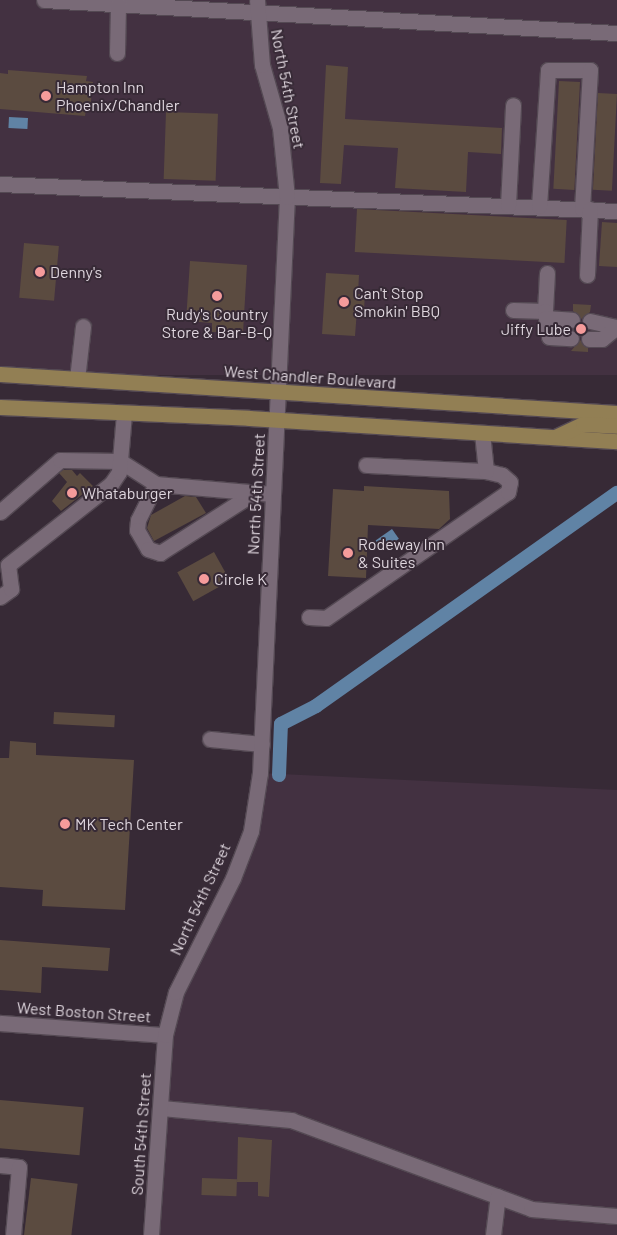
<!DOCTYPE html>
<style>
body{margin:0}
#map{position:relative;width:617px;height:1235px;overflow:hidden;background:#372a36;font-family:Barlow,sans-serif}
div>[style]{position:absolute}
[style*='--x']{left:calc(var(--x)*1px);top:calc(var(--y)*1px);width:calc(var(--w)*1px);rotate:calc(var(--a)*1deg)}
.built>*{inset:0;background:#433141;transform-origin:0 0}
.water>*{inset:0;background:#6083a5;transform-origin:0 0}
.canal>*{height:14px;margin:-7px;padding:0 7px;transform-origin:7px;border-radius:7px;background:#6083a5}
.building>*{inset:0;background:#5b4b40;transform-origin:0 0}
.minor-tunnel>*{height:15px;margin-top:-7.5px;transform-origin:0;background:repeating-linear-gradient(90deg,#50444f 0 15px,transparent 0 23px)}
.roads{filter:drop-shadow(1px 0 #544953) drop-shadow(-1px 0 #544953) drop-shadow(0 1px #544953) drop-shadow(0 -1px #544953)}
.minor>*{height:15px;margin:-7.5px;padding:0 7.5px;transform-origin:7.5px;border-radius:7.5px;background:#796a77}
.major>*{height:15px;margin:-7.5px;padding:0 7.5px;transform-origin:7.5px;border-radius:7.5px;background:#927f54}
.dots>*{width:14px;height:14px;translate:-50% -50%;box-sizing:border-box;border:2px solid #372a36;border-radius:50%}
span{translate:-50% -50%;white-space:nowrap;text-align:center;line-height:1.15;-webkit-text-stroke:4px #372a36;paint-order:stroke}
.poi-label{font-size:16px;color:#dfd6de}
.left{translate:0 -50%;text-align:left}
.right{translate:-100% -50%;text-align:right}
.street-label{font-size:16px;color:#dfd6de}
</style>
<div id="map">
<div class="built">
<div style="left:0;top:0;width:617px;height:375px"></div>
<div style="clip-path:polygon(260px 773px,617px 790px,617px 1235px,154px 1235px,165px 1035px,233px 878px)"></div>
</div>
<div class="water">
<div style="left:9px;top:117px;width:19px;height:11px;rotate:3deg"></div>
<div style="left:392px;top:529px;width:12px;height:20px;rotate:55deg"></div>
</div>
<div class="canal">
<div style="--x:279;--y:775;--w:51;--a:-87.8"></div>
<div style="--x:281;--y:724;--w:39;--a:-27"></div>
<div style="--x:316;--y:706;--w:369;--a:-35.3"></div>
</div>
<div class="building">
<div style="clip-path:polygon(326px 65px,348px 67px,345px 119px,502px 128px,501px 154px,468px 152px,466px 192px,395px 188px,398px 148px,344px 145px,341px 184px,320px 183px)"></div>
<div style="clip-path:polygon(8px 70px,87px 76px,86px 81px,93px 82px,90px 110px,86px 110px,85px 116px,0 109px,0 73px,8px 74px)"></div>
<div style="left:559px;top:81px;width:21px;height:108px;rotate:3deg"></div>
<div style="left:598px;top:93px;width:19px;height:97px;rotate:3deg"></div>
<div style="left:166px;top:112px;width:52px;height:67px;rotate:2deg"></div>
<div style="left:357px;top:209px;width:210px;height:43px;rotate:3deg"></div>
<div style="clip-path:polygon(602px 222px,617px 223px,617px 267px,599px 266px)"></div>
<div style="left:24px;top:243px;width:35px;height:55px;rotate:5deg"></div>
<div style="clip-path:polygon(190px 261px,247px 265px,243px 333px,212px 332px,212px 323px,186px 321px)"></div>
<div style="clip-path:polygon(326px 273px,359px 275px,358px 294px,365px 294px,364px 310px,357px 310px,355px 336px,322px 334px)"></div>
<div style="clip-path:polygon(573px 304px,591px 305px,590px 312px,581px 319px,573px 311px)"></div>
<div style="left:581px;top:322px;width:10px;height:11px;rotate:53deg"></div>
<div style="clip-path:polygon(580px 340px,588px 348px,588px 352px,571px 351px)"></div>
<div style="clip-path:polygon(63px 470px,72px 470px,77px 476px,80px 473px,93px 486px,61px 511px,52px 501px,67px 482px,59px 473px)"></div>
<div style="clip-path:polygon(364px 486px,449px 491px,450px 519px,439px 529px,368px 525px,366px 578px,328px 576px,333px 489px,364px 491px)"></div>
<div style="clip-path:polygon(185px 496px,196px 497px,206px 513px,154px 541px,147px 528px,151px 515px)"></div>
<div style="left:214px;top:552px;width:33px;height:42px;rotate:61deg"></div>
<div style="left:54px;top:712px;width:61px;height:12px;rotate:3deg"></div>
<div style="clip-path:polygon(10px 741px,36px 743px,36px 755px,134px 760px,125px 910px,42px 906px,43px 890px,0 887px,0 758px,9px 758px)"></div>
<div style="clip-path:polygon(0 940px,110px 948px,108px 971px,42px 967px,41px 993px,0 990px)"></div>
<div style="left:0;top:1100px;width:84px;height:48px;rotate:5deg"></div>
<div style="clip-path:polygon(238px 1137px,272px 1140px,269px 1197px,258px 1196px,258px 1182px,237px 1182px)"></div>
<div style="left:31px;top:1178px;width:47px;height:58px;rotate:7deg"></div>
<div style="left:202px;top:1178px;width:35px;height:17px;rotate:2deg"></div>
</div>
<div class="minor-tunnel">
<div style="--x:572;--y:328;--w:17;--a:3"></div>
</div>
<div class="roads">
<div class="minor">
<div style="--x:44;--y:0;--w:574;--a:3.3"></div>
<div style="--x:117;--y:53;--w:49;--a:-88.8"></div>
<div style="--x:0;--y:184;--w:618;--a:2.51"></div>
<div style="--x:508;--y:205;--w:100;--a:-87.1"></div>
<div style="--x:539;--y:206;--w:136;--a:-86.2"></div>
<div style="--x:548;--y:70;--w:42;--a:0"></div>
<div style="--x:590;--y:70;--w:139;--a:93.3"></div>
<div style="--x:587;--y:275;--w:66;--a:-87.4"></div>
<div style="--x:513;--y:310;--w:32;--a:2"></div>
<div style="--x:545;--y:311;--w:38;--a:-87"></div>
<div style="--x:545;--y:311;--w:26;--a:81"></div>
<div style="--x:549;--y:337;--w:22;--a:3"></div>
<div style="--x:546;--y:318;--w:26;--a:4"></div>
<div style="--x:590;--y:321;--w:28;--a:13"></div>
<div style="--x:589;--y:339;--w:13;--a:0"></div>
<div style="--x:602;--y:339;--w:19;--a:-39"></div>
<div style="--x:77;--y:379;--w:53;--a:-83.5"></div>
<div style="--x:366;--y:465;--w:120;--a:2.9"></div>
<div style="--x:156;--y:484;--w:40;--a:116.6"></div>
<div style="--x:138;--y:520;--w:10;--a:96"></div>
<div style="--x:137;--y:530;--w:22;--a:60"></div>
<div style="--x:148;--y:549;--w:13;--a:18"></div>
<div style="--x:160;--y:553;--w:112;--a:-32.6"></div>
<div style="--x:0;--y:512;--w:79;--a:-40.9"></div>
<div style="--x:60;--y:460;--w:60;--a:1"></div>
<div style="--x:120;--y:461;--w:43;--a:32.6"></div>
<div style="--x:156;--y:484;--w:117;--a:4.9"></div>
<div style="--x:0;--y:597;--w:14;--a:-36"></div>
<div style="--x:11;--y:589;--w:24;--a:-97"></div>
<div style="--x:8;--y:565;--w:131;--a:-38.2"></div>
<div style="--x:111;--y:484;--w:14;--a:-56"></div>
<div style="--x:119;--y:472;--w:58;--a:-85.1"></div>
<div style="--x:309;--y:617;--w:17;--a:3"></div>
<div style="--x:326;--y:618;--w:221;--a:-34.7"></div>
<div style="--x:508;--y:492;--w:10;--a:-79"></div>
<div style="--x:510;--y:482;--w:11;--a:-139"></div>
<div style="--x:502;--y:475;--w:16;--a:-166"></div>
<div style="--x:486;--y:471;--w:38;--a:-96"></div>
<div style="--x:210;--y:739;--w:52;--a:5.5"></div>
<div style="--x:0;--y:1023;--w:165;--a:4.2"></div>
<div style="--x:161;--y:1108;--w:131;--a:5.3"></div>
<div style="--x:291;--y:1120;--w:256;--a:20.3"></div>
<div style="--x:531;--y:1209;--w:86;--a:4.7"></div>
<div style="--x:0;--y:1165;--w:19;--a:6"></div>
<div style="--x:19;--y:1167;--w:68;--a:95"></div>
<div style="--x:151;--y:1235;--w:200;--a:-86"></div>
<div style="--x:165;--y:1035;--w:44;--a:-75.7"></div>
<div style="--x:176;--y:992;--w:127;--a:-63.4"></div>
<div style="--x:233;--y:878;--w:50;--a:-69"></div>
<div style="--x:251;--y:831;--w:59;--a:-81.2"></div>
<div style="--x:260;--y:773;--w:577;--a:-87.32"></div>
<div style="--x:287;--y:197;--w:69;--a:-95.8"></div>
<div style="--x:280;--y:128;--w:66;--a:-105.9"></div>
<div style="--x:262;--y:65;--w:65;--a:-94.4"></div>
<div style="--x:493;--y:1235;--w:39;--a:-83"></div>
</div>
<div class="major">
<div style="--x:0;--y:374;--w:618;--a:3.62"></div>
<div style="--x:0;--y:407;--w:249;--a:2.5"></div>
<div style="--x:249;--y:418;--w:369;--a:3.6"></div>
<div style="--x:555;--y:437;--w:31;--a:-25"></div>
<div style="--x:583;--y:424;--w:34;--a:3"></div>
</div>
</div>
<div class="dots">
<div style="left:46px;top:96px;background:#f59b9b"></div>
<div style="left:40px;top:272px;background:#f59b9b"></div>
<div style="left:217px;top:296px;background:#f59b9b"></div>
<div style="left:344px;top:302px;background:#f59b9b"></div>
<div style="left:581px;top:329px;background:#f59b9b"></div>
<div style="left:72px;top:493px;background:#f59b9b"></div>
<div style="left:348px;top:553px;background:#f59b9b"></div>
<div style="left:204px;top:579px;background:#f59b9b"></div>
<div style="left:65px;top:824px;background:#f59b9b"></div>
</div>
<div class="poi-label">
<span class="left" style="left:56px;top:96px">Hampton Inn<br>Phoenix/Chandler</span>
<span class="left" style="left:50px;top:272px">Denny's</span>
<span class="left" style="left:354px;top:302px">Can't Stop<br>Smokin' BBQ</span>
<span style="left:217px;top:323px">Rudy's Country<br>Store &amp; Bar-B-Q</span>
<span class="right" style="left:571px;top:329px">Jiffy Lube</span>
<span class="left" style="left:82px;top:493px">Whataburger</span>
<span class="left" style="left:358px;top:553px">Rodeway Inn<br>&amp; Suites</span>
<span class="left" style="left:214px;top:579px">Circle K</span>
<span class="left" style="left:75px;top:824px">MK Tech Center</span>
</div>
<div class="street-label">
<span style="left:288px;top:89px;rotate:79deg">North 54th Street</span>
<span style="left:310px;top:377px;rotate:4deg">West Chandler Boulevard</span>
<span style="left:256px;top:494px;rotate:-87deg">North 54th Street</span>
<span style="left:200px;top:899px;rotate:-65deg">North 54th Street</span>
<span style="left:84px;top:1012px;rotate:4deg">West Boston Street</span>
<span style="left:141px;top:1134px;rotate:-86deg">South 54th Street</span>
</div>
</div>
